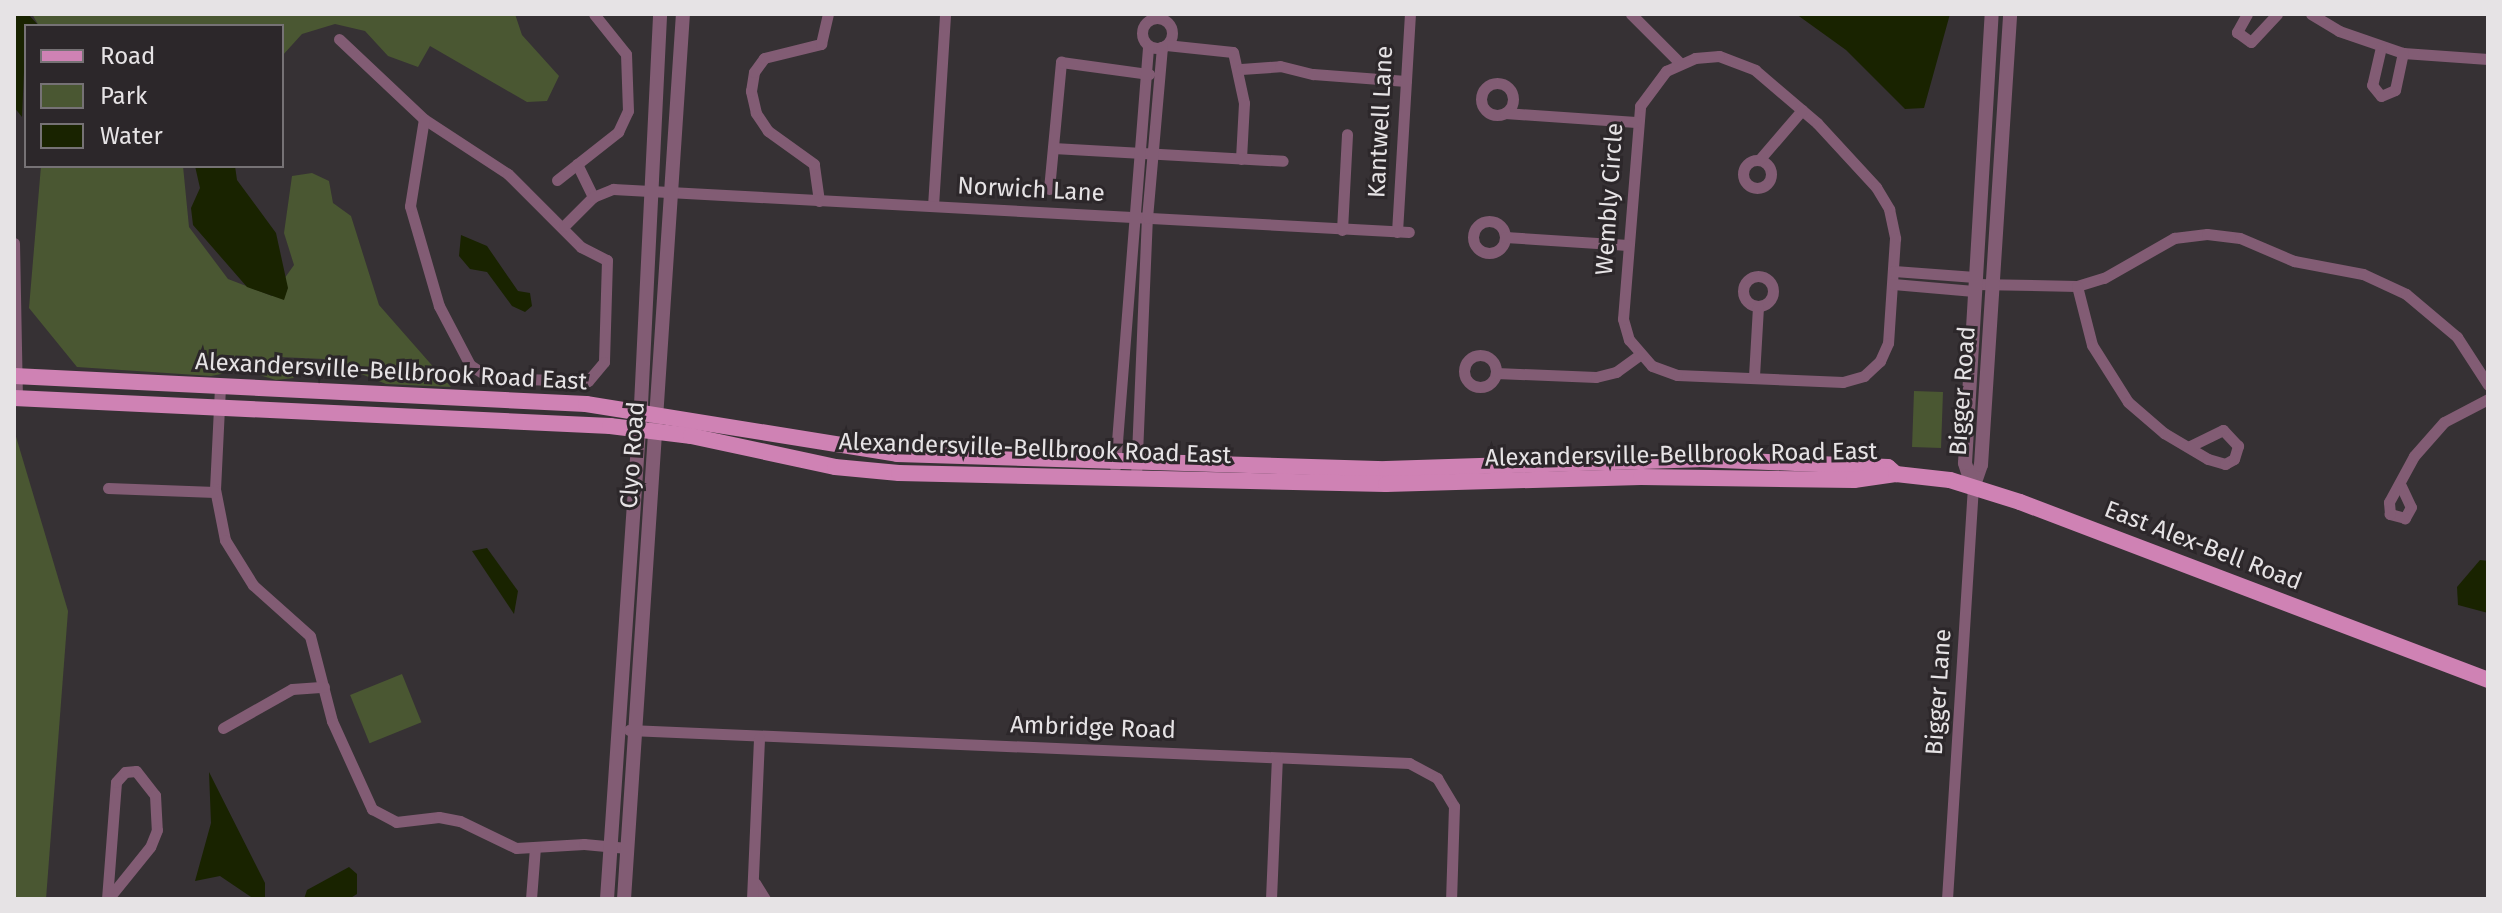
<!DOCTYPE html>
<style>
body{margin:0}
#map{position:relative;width:2502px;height:913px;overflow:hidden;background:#363134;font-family:"Fira Sans",sans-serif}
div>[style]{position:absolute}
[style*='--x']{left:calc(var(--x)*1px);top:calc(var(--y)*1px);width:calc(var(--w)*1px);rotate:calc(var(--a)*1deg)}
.green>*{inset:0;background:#4a5732;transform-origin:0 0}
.water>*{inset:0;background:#192300}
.minor>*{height:11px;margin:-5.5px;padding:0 5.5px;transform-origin:5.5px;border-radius:5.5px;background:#825c74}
.minor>.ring{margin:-5.5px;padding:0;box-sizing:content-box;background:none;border:11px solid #825c74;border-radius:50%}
.tertiary>*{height:14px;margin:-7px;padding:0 7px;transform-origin:7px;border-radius:7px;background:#825c74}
.primary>*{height:16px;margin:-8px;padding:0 8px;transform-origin:8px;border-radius:8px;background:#cf82b4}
span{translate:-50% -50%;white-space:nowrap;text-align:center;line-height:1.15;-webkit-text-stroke:6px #2c272a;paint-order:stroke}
.street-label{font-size:24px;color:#e6e3e5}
.frame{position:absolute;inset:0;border:16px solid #e6e3e5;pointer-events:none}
.legend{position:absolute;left:24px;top:24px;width:260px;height:144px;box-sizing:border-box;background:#2c272a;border:2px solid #767275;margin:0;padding:10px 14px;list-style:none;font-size:24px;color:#e6e3e5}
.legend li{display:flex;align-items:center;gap:16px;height:40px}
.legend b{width:40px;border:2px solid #767275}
</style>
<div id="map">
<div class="green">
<div style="clip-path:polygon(32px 14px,515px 14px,522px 35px,559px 76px,547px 101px,527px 102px,430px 46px,418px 67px,388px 56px,365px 31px,335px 24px,302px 34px,282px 56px,282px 26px,39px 26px)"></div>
<div style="clip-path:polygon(41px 166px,183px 166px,189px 227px,228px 279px,272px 296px,294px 265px,284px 233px,292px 176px,312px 173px,329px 181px,333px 203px,351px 216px,379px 305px,451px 387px,386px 384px,324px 359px,279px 357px,294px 378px,276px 380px,242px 370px,211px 376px,77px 367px,29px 308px)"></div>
<div style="left:1914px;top:391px;width:29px;height:56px;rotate:2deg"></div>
<div style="clip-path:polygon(14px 430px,68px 611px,46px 899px,14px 899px)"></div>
<div style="left:402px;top:674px;width:52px;height:56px;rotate:68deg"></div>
</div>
<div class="water">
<div style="clip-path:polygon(14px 14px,28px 14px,39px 26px,26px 26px,22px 117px,14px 107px)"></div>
<div style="clip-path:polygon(1796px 14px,1950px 14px,1924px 108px,1905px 109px,1846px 50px)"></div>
<div style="clip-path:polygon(195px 166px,235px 166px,237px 180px,276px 233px,288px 288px,284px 300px,247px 287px,193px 225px,191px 208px,200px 188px)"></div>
<div style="clip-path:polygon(461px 235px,487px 246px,518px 291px,530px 293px,532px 306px,525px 312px,512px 306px,487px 272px,470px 269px,459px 256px)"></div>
<div style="clip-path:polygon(487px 548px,518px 591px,514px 614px,472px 551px)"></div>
<div style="clip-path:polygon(2480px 560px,2488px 561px,2488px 613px,2458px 605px,2457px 587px)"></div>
<div style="clip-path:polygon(209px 772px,265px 883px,265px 899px,254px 899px,220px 876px,195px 881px,211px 823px)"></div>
<div style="clip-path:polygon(349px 867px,357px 874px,357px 894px,349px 899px,304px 899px,307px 890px)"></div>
</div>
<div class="minor">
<div style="--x:1631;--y:14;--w:69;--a:45"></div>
<div style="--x:2247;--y:14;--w:21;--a:119"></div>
<div style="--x:2237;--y:32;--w:17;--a:36"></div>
<div style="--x:2251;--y:42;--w:38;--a:-47"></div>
<div style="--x:2311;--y:14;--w:33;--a:31"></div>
<div style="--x:2339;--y:31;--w:68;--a:19"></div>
<div style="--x:2403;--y:53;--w:85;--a:4"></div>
<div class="ring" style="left:1142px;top:18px;width:19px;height:19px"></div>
<div style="--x:339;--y:39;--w:117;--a:43.3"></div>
<div style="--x:424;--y:119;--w:100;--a:33.2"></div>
<div style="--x:508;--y:174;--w:103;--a:45"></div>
<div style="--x:581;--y:247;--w:29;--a:27"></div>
<div style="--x:607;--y:260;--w:102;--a:91.7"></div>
<div style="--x:604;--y:362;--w:25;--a:130"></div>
<div style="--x:588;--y:381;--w:98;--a:-178.2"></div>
<div style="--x:490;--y:378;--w:24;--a:-147"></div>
<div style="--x:470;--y:365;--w:67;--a:-117.7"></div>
<div style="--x:439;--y:306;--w:104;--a:-106.2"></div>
<div style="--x:410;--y:206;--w:88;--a:-80.9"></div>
<div style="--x:1166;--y:45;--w:67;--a:6"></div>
<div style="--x:1233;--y:52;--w:52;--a:77.8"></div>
<div style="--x:1244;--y:103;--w:56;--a:93.1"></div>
<div style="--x:2381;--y:47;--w:39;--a:103"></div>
<div style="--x:2372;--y:85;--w:14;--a:51"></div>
<div style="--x:2381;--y:96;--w:15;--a:-23"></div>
<div style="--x:2395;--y:90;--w:38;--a:-78"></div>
<div style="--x:1719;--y:56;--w:39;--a:21"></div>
<div style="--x:1755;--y:70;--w:82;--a:40.5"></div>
<div style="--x:1817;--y:123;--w:87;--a:47.3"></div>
<div style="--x:1876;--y:187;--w:26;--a:59"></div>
<div style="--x:1889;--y:209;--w:30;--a:78"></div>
<div style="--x:1895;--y:238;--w:105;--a:93.8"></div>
<div style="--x:1888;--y:343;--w:20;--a:114"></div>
<div style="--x:1880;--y:361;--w:22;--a:137"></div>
<div style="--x:1864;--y:376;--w:22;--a:164"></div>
<div style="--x:1843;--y:382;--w:166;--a:-177.6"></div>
<div style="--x:1677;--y:375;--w:27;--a:-160"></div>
<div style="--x:1652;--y:366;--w:35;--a:-131"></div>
<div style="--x:1629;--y:340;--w:22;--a:-106"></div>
<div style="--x:1623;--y:319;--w:214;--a:-85.4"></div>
<div style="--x:1640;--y:106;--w:44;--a:-53.4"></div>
<div style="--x:1666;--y:71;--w:32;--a:-24"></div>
<div style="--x:1695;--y:58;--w:24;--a:-5"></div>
<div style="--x:1241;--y:69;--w:39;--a:-4"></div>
<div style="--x:1280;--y:66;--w:34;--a:14"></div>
<div style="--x:1313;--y:74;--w:93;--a:4.3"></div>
<div class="ring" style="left:1481px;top:83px;width:21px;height:21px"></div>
<div style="--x:1505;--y:113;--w:131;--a:3.9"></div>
<div style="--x:1053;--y:148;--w:230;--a:3.2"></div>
<div class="ring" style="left:1743px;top:160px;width:17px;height:17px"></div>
<div style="--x:1759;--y:160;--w:66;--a:-49.3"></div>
<div style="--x:577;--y:164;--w:37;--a:64"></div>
<div style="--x:557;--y:180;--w:78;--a:-38.2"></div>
<div style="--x:618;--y:132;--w:23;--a:-65"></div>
<div style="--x:628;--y:111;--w:57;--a:-92"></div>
<div style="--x:626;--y:54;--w:51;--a:-128.7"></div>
<div style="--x:1049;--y:189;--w:128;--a:-84.6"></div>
<div style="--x:1061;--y:62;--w:89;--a:7.8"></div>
<div style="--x:819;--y:201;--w:37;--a:-98"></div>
<div style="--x:814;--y:164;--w:57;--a:-144.3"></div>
<div style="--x:768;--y:131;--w:22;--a:-124"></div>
<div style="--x:756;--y:113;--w:23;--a:-103"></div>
<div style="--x:751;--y:91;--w:19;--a:-81"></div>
<div style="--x:754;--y:72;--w:17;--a:-54"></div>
<div style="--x:764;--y:58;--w:59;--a:-13.8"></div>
<div style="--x:821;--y:44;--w:31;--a:-77"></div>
<div style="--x:933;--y:206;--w:192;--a:-86.4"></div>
<div class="ring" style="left:1473px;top:221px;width:21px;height:21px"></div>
<div style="--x:564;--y:226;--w:41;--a:-45"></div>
<div style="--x:593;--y:197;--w:22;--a:-22"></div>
<div style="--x:613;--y:189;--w:797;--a:3.09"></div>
<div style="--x:1342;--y:230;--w:96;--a:-87"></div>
<div style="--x:1397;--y:232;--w:218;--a:-86.6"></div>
<div style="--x:1505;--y:237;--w:123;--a:3.7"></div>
<div style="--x:14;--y:243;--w:155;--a:88.9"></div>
<div style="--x:1894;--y:271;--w:81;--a:4.2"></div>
<div class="ring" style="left:1743px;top:276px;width:19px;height:19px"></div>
<div style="--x:1893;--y:284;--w:81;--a:4.9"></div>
<div style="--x:1975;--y:284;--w:102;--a:1.1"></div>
<div style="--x:2077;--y:286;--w:28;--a:-17"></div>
<div style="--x:2104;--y:278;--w:81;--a:-29.7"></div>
<div style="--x:2174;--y:238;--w:33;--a:-7"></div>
<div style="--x:2207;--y:234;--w:33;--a:7"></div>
<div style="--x:2240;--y:238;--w:59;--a:23.1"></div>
<div style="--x:2294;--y:261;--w:70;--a:10.7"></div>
<div style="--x:2363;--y:274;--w:47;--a:24.9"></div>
<div style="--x:2406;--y:294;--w:67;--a:40.1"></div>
<div style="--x:2457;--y:337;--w:57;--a:57.1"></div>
<div style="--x:2077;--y:286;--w:61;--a:75.7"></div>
<div style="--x:2092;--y:345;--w:67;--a:57.7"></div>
<div style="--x:2128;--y:402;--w:48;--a:40.7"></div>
<div style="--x:2164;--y:433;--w:51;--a:30.6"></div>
<div style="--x:2208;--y:459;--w:18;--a:16"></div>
<div style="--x:2225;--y:464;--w:10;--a:-29"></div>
<div style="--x:2234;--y:459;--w:14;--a:-73"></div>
<div style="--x:2238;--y:446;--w:22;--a:-133"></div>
<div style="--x:2223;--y:430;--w:37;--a:154"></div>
<div class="ring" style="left:1464px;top:355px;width:21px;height:21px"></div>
<div style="--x:1496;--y:373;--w:100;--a:2.3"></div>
<div style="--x:1596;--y:377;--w:21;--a:-14"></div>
<div style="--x:1616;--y:372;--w:29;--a:-36"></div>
<div style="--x:1754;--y:376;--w:70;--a:-86.7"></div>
<div style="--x:220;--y:387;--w:102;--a:92.8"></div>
<div style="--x:215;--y:489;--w:52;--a:78.9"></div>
<div style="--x:225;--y:540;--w:53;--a:58.1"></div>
<div style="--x:253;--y:585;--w:76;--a:41.8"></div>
<div style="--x:310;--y:636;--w:88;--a:75.5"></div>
<div style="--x:332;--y:721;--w:97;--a:65.6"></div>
<div style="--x:372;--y:809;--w:27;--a:28"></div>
<div style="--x:396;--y:822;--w:43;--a:-6.6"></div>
<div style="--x:439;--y:817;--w:21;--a:11"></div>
<div style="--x:460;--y:821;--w:62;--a:25.7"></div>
<div style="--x:516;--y:848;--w:68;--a:-3.4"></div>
<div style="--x:584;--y:844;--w:43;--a:5.3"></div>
<div style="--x:1115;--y:467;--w:423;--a:-85.5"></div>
<div style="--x:1136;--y:478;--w:260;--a:-87.6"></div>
<div style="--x:1147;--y:218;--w:172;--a:-85"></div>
<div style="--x:2401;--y:486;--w:23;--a:65"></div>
<div style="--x:2411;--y:507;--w:13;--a:119"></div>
<div style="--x:2405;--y:518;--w:16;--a:-165"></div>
<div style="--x:2390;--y:514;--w:12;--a:-95"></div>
<div style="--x:2389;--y:502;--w:52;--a:-61.5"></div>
<div style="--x:2414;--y:456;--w:45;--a:-48.6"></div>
<div style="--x:2444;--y:422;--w:50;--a:-27.6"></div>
<div style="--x:108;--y:488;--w:107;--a:2.1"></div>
<div style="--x:223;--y:728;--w:79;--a:-29.5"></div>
<div style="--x:292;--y:689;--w:32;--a:-4"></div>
<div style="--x:629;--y:730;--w:781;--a:2.42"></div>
<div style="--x:1409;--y:763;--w:32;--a:28"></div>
<div style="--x:1437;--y:778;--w:33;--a:59"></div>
<div style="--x:1454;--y:806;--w:93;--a:91.8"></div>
<div style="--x:755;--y:883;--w:19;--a:58"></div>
<div style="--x:107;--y:899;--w:117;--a:-85.6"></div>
<div style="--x:116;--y:782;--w:13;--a:-48"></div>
<div style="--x:125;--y:772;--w:11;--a:-5"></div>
<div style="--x:136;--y:771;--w:31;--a:52"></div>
<div style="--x:155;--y:795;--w:35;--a:87"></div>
<div style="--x:157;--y:830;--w:18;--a:112"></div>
<div style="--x:150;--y:847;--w:67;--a:128.9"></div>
<div style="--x:531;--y:899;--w:52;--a:-85.6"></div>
<div style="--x:752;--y:899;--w:161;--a:-87.5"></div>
<div style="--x:1271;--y:899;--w:141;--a:-87.6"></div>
<div style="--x:1947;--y:899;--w:412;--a:-86.4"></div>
</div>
<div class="tertiary">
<div style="--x:1973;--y:488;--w:24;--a:-71"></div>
<div style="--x:1981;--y:465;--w:452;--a:-86.3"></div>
<div style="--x:1973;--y:488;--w:26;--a:-108"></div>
<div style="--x:1965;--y:463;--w:450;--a:-86.6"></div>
<div style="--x:607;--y:899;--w:495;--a:-86.1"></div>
<div style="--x:641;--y:405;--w:391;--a:-87.2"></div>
<div style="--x:624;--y:899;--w:887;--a:-86.19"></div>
</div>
<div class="primary">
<div style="--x:14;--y:376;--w:573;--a:2.8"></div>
<div style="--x:586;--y:404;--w:315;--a:9.1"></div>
<div style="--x:897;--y:454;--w:489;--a:1.8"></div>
<div style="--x:1386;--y:469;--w:312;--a:-1.8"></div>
<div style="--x:1698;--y:459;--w:190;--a:2.4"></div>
<div style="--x:1888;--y:467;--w:11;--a:41"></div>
<div style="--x:14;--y:398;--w:597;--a:2.69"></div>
<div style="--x:610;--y:426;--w:82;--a:7"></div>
<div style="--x:691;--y:436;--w:147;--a:12.1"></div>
<div style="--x:835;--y:467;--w:64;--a:5.4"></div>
<div style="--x:899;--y:473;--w:487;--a:1.3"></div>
<div style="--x:1386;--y:484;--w:255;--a:-1.6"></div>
<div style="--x:1641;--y:477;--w:213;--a:0.8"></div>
<div style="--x:1854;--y:480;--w:42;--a:-8.1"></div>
<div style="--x:1896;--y:474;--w:54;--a:6.3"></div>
<div style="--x:1950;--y:480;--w:73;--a:17.4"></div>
<div style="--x:2020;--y:502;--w:501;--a:20.82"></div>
</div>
<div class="street-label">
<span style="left:1381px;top:122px;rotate:-87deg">Kantwell Lane</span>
<span style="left:1031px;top:190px;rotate:3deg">Norwich Lane</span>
<span style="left:1610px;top:199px;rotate:-86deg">Wembly Circle</span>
<span style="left:391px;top:372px;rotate:3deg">Alexandersville-Bellbrook Road East</span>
<span style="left:1963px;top:391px;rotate:-86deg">Bigger Road</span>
<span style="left:1035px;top:449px;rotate:2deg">Alexandersville-Bellbrook Road East</span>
<span style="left:633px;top:455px;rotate:-86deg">Clyo Road</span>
<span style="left:1681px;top:455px;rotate:-1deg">Alexandersville-Bellbrook Road East</span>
<span style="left:2203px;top:546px;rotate:21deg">East Alex-Bell Road</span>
<span style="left:1939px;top:692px;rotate:-86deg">Bigger Lane</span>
<span style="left:1093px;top:728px;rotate:2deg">Ambridge Road</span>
</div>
<div class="frame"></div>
<ul class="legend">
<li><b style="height:10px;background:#cf82b4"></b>Road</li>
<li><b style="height:22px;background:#4a5732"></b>Park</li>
<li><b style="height:22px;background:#192300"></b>Water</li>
</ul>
</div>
